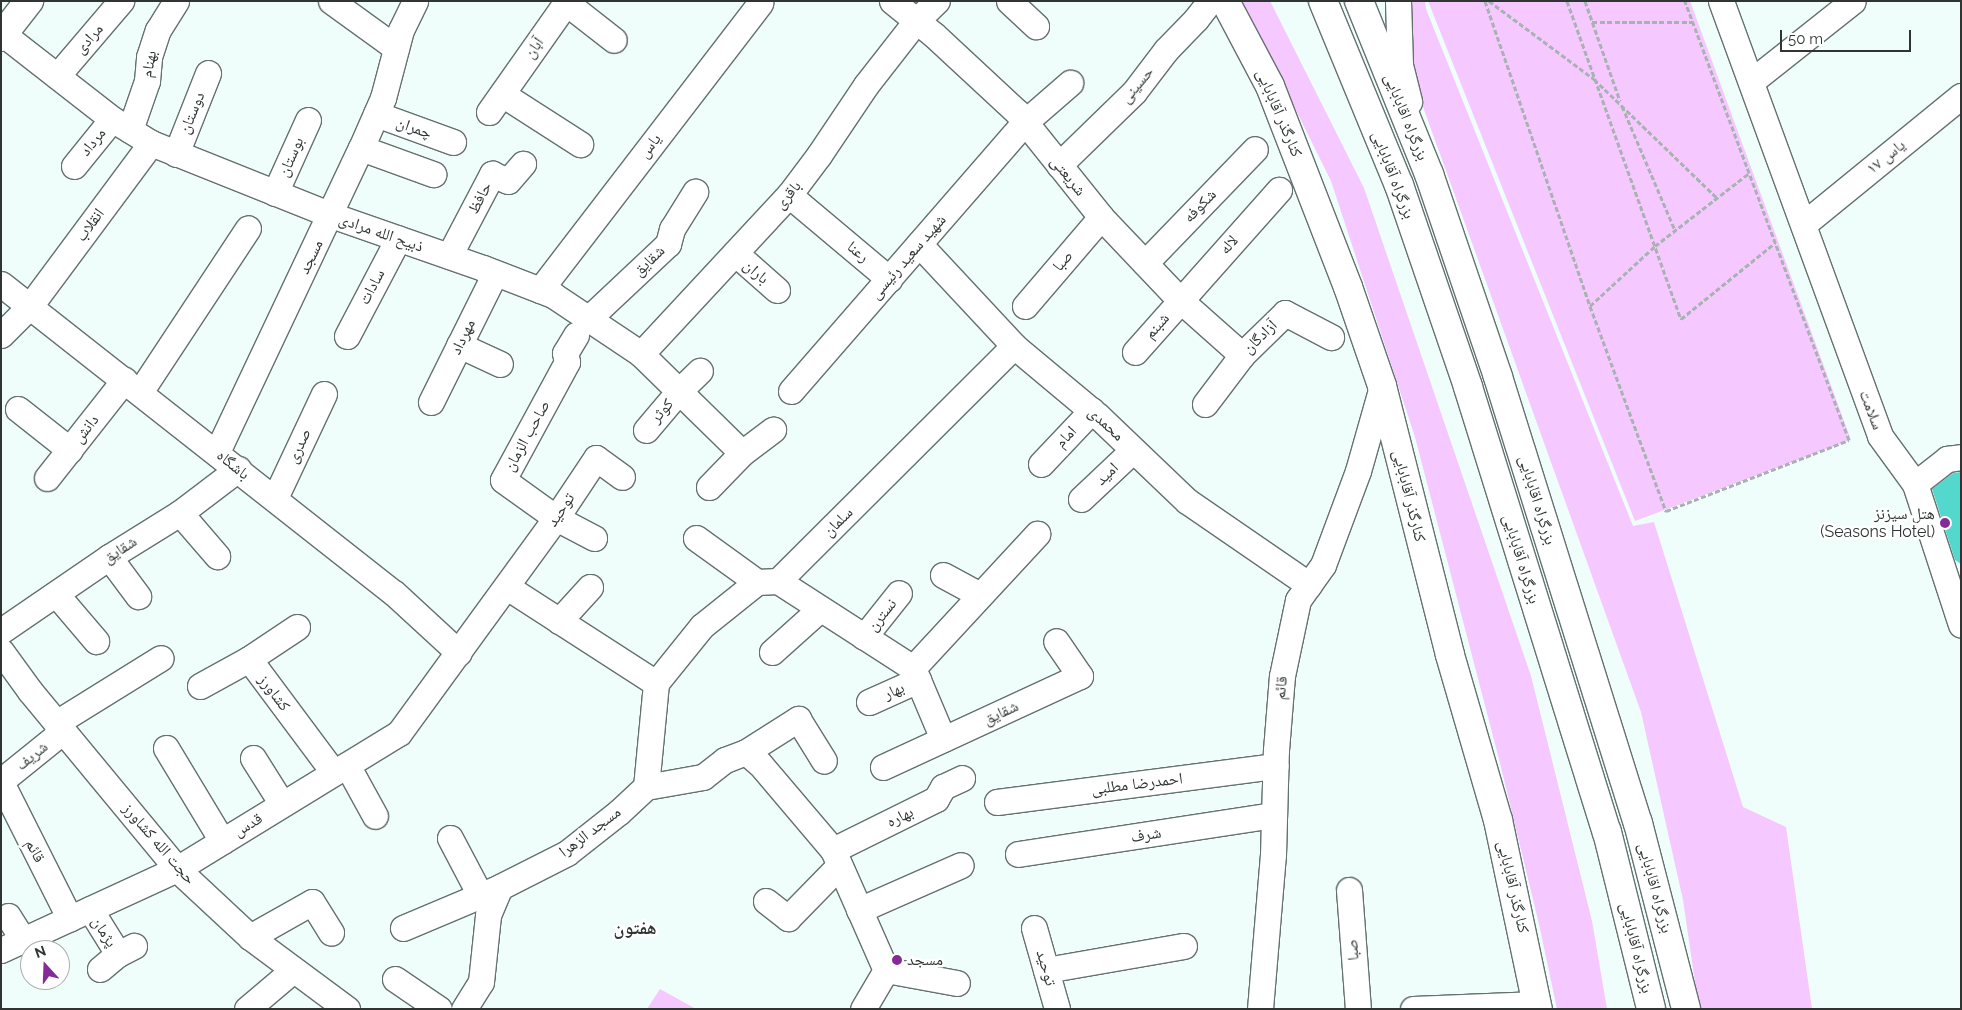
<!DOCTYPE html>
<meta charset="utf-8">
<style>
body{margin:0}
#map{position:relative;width:1962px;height:1010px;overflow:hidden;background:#effdfb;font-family:Raleway,"Noto Naskh Arabic",sans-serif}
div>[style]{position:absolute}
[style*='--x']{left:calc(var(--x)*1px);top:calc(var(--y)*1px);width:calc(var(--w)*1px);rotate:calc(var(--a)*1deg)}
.green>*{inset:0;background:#f5c8ff}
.building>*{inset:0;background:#54d8ce}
.path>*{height:3px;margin-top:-1.5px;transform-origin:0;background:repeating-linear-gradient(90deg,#a8b3b1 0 5px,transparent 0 7.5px)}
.roads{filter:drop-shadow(1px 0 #657170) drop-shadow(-1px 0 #657170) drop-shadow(0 1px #657170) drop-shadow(0 -1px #657170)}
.minor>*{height:25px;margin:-12.5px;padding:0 12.5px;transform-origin:12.5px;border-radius:12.5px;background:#fff}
.major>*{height:28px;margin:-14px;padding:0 14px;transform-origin:14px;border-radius:14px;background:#fff}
.highway>*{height:28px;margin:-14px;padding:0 14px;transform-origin:14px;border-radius:14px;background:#fff}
.dots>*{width:14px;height:14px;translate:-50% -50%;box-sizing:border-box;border:2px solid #fff;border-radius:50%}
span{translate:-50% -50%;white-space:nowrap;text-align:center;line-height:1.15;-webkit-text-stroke:5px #fff;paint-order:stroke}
.street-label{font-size:16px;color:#303534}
.poi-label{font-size:16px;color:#303534}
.right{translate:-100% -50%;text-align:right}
.left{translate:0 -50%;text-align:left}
.neighbourhood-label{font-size:18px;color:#303534;font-weight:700}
.frame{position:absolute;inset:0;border:2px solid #303534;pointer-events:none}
.north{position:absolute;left:20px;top:940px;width:50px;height:50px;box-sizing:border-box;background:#fff;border:1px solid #acaeae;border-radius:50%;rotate:340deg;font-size:14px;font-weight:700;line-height:20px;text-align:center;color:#303534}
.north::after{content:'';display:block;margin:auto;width:18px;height:22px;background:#852b97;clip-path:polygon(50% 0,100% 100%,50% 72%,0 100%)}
.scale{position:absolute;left:1780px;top:30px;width:131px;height:22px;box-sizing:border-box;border:2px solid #303534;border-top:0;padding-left:6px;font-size:15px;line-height:18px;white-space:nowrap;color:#303534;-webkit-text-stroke:4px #fff;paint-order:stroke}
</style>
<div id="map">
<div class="green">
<div style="clip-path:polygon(1242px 1px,1270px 1px,1364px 188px,1531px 676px,1592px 921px,1607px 1009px,1557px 1009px,1539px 924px,1499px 759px,1415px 437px,1331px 181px)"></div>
<div style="clip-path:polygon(1409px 1px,1425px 1px,1426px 9px,1633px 526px,1654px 522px,1743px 807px,1786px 827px,1812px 1009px,1699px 1009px,1683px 900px,1641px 712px,1413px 79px)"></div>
<div style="clip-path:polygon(1428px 1px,1690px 1px,1851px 440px,1635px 521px)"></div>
<div style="clip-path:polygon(660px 989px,696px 1009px,647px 1009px)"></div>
</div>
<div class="building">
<div style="clip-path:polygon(1961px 472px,1961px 564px,1955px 560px,1932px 489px,1953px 473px)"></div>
</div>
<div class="path">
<div style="--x:1485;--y:1;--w:323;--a:71"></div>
<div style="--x:1590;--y:306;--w:219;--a:69.7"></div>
<div style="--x:1666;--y:511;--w:196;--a:-21.2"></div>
<div style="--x:1849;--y:440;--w:469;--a:-110.5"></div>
<div style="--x:1489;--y:1;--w:131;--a:36.6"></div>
<div style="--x:1594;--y:79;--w:170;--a:44"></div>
<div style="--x:1567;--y:1;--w:338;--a:70.3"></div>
<div style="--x:1681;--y:319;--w:121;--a:-39"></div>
<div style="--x:1585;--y:1;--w:106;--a:70.7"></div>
<div style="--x:1592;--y:22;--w:101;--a:0"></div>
<div style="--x:1622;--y:106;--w:135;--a:66.9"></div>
<div style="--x:1590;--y:306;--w:88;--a:-42.7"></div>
<div style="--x:1655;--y:246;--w:119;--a:-37.8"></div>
</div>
<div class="roads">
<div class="minor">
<div style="--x:331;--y:1;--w:80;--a:35.9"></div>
<div style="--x:564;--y:1;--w:63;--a:38"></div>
<div style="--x:892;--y:1;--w:54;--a:39"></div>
<div style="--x:934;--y:35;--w:113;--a:42.9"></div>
<div style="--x:1017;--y:112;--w:134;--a:51.3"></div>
<div style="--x:1101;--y:217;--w:115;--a:46.4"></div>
<div style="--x:1180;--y:300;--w:83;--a:41.6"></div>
<div style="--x:1009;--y:1;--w:37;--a:43"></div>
<div style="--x:1398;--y:1;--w:64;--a:88.2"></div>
<div style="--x:1400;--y:65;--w:38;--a:76"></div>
<div style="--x:1721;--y:1;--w:463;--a:69.9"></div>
<div style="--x:1880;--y:436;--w:59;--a:53.9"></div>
<div style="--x:1915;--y:484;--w:148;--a:71.9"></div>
<div style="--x:3;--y:34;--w:138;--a:37.9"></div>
<div style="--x:112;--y:119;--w:46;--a:31.6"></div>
<div style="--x:151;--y:143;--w:194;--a:21.8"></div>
<div style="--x:331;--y:215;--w:161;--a:19.2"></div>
<div style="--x:483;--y:268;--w:75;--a:21.1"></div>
<div style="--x:553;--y:295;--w:106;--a:33.8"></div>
<div style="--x:641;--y:354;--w:141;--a:44.4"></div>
<div style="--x:57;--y:76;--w:99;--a:-49.5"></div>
<div style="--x:1757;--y:77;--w:122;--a:-38.4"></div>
<div style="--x:502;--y:94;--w:93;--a:32.7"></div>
<div style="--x:489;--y:112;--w:133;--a:-54.8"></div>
<div style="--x:376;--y:114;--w:82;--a:20"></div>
<div style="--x:130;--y:130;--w:52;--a:-70.9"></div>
<div style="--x:147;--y:81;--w:24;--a:-85"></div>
<div style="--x:149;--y:57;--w:28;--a:-72"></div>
<div style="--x:158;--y:30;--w:34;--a:-58"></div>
<div style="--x:361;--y:148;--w:77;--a:19.9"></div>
<div style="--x:176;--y:154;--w:87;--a:-68.4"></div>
<div style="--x:1059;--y:165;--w:105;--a:-44.2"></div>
<div style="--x:1134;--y:92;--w:53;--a:-52.7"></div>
<div style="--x:1166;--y:50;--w:43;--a:-45.9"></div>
<div style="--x:1196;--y:19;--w:23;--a:-52"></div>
<div style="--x:74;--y:166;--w:60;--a:-51"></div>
<div style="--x:275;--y:193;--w:80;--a:-65.7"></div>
<div style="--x:789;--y:195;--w:131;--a:40"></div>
<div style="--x:1810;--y:219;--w:195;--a:-39.2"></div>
<div style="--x:919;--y:244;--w:139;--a:47"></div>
<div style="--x:1014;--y:346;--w:109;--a:39.8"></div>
<div style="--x:1098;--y:416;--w:123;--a:43.7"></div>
<div style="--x:1187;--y:501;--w:148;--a:34.5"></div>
<div style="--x:735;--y:253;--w:56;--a:41.4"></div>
<div style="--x:449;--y:256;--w:93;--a:-62.3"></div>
<div style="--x:492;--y:174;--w:17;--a:24"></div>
<div style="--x:508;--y:181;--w:23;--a:-49"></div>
<div style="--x:1145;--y:263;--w:158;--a:-46"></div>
<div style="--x:1;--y:284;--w:500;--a:38.2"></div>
<div style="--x:394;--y:593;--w:88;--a:42.7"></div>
<div style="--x:540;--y:290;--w:362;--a:-52.5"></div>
<div style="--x:1025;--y:306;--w:117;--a:-49.5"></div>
<div style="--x:588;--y:319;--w:110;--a:-43.2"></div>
<div style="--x:668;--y:244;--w:16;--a:-75"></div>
<div style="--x:672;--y:229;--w:44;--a:-58.1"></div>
<div style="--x:1;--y:335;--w:41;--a:-45"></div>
<div style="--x:30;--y:306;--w:203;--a:-53.4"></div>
<div style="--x:576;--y:335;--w:21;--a:121"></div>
<div style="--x:565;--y:353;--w:9;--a:77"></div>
<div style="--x:567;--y:362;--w:134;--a:118.5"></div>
<div style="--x:503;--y:480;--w:65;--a:35.6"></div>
<div style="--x:556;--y:518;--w:43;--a:27.8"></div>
<div style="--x:347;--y:336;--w:110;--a:-62.3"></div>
<div style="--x:459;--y:345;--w:45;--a:24.9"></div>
<div style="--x:1135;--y:352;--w:217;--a:-48.4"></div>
<div style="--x:641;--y:354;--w:217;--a:-47.1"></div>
<div style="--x:789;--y:195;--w:50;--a:-53.1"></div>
<div style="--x:819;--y:155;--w:84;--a:-56.1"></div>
<div style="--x:866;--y:85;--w:81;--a:-52"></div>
<div style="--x:916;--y:21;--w:29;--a:-44"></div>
<div style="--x:791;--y:391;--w:357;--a:-49"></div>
<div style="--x:1025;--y:122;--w:60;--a:-40.9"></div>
<div style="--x:140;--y:392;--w:196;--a:-56.6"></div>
<div style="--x:431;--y:402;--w:144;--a:-63.6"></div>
<div style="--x:1205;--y:404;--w:61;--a:-52.9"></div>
<div style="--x:1242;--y:355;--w:60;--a:-44.3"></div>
<div style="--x:1285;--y:313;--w:52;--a:27.6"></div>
<div style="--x:18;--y:409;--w:66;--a:38.3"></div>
<div style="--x:646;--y:430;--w:51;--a:-49.8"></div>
<div style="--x:679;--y:391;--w:29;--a:-44"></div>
<div style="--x:217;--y:452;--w:336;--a:-64.7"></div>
<div style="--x:361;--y:148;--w:55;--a:-66.3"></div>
<div style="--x:383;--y:98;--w:70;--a:-75.2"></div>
<div style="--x:401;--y:30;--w:32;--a:-64"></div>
<div style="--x:1041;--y:464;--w:74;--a:-46.6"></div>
<div style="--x:47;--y:478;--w:125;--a:-51.8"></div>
<div style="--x:1915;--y:484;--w:41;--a:-38"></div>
<div style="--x:1947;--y:459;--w:14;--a:-8"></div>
<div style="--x:709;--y:487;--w:47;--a:-45.9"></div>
<div style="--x:742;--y:453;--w:39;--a:-37"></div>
<div style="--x:275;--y:498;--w:115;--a:-64.8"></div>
<div style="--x:1081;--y:499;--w:71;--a:-43.3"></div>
<div style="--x:180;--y:513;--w:57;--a:49.3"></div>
<div style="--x:696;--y:538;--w:75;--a:35.8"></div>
<div style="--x:109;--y:557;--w:49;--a:53.4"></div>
<div style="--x:943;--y:575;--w:42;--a:28.4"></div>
<div style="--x:778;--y:581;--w:161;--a:32.8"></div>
<div style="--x:913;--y:668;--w:77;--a:67.1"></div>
<div style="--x:507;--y:587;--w:177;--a:32.8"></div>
<div style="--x:56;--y:594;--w:62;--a:49.6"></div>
<div style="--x:559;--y:621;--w:46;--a:-47.6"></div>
<div style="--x:297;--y:627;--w:58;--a:146.3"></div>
<div style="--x:249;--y:659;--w:142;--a:53.3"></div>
<div style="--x:1;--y:631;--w:131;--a:-34.4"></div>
<div style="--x:109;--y:557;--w:84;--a:-31.8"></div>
<div style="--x:180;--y:513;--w:73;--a:-37.2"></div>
<div style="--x:864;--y:637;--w:56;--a:-51.5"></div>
<div style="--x:1;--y:651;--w:49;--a:54.1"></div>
<div style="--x:30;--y:691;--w:231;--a:50.4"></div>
<div style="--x:177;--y:869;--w:100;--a:43"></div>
<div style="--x:250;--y:937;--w:121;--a:36.6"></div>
<div style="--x:772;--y:652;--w:64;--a:-41.9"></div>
<div style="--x:913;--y:668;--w:183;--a:-47.2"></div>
<div style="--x:656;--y:683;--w:73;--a:-51.1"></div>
<div style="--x:702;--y:626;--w:70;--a:-38.7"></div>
<div style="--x:757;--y:582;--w:21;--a:-3"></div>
<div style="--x:778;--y:581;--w:333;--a:-44.9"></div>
<div style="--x:200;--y:686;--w:56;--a:-28.9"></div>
<div style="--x:869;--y:702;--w:54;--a:-24.2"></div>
<div style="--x:56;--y:723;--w:123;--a:-31.8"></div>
<div style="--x:166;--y:748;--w:109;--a:58.9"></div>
<div style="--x:746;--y:752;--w:62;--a:-32.4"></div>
<div style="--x:798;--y:719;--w:49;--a:58.2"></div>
<div style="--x:253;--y:758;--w:54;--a:57.8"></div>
<div style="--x:347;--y:765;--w:58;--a:61.2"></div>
<div style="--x:883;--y:767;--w:217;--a:-24.8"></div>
<div style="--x:1080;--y:676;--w:42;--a:-124.4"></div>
<div style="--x:1;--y:781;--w:80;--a:-38.9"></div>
<div style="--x:1;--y:782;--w:153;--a:63.3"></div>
<div style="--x:646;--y:787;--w:58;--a:-10"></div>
<div style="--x:703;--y:777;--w:28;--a:-38"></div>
<div style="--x:725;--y:760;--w:22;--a:-21"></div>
<div style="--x:746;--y:752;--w:18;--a:41"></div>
<div style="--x:760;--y:764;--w:113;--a:49.7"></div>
<div style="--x:833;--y:850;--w:131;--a:66.2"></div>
<div style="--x:886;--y:970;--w:45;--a:120.5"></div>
<div style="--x:997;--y:802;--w:281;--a:-7.4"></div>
<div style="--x:450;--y:838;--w:64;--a:62.2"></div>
<div style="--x:833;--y:850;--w:115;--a:-26.3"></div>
<div style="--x:936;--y:799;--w:14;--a:-60"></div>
<div style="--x:943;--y:787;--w:21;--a:-25"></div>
<div style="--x:1018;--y:854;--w:259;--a:-8.7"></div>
<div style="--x:1349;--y:890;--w:119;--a:85.7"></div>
<div style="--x:766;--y:901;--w:28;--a:38"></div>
<div style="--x:788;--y:918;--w:73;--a:-45.6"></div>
<div style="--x:90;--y:909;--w:53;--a:58.1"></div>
<div style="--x:859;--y:910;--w:111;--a:-23.8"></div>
<div style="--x:8;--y:916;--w:28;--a:58"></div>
<div style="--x:403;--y:928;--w:105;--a:-22.9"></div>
<div style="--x:1034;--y:928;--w:84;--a:74.1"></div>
<div style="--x:250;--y:937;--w:71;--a:-29.4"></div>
<div style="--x:312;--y:902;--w:36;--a:58"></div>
<div style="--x:1;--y:950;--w:194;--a:-24.7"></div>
<div style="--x:177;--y:869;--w:260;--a:-31.5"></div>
<div style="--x:399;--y:733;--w:266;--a:-53.9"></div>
<div style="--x:556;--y:518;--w:72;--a:-56.3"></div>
<div style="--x:596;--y:458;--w:32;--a:36"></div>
<div style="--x:100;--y:969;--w:23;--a:-40"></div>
<div style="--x:118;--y:954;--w:18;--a:-27"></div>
<div style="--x:886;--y:970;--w:72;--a:10.4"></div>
<div style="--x:1046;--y:970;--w:140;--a:-9.9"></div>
<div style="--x:395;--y:979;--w:53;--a:34.3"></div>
<div style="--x:247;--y:1009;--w:60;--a:-40.3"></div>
<div style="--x:464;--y:1009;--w:32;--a:-58"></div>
<div style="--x:481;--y:982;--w:67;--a:-84"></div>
<div style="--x:488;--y:915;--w:30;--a:-67"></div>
<div style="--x:500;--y:887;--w:75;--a:-26.9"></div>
<div style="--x:567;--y:853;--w:66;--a:-38.3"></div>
<div style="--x:619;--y:812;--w:37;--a:-43"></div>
<div style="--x:646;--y:787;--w:104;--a:-84.5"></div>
<div style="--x:1260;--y:1009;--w:155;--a:-85.2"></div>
<div style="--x:1273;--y:855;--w:105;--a:-88.4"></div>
<div style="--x:1276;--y:750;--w:74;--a:-85.4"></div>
<div style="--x:1282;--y:676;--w:78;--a:-78.1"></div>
<div style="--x:1298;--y:600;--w:43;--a:-54.5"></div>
<div style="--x:1323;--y:565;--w:100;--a:-69.6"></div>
<div style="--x:1358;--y:471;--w:88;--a:-74.2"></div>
<div style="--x:1413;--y:1009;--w:124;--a:-2.3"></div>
</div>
<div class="major">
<div style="--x:1225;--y:1;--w:96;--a:62.1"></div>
<div style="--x:1270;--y:86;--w:216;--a:68.8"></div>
<div style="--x:1348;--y:287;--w:105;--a:71"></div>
<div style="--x:1382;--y:386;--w:277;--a:75.8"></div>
<div style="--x:1450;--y:655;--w:172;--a:73.8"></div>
<div style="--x:1498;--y:820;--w:193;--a:78.1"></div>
<div style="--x:1;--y:37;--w:46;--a:-52.1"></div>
</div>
<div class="highway">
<div style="--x:1323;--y:1;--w:199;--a:67.6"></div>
<div style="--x:1399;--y:185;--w:213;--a:71.1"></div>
<div style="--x:1468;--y:387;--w:466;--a:72.7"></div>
<div style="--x:1607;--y:832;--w:182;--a:76"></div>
<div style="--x:1359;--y:1;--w:187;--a:68"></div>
<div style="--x:1429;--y:174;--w:214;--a:71.2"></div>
<div style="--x:1498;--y:377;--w:467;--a:72.6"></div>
<div style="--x:1638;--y:823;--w:192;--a:75.5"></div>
</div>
</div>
<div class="dots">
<div style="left:1945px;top:523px;background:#852b97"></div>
<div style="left:897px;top:960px;background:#852b97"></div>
</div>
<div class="street-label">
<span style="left:89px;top:39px;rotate:-49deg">مرادی</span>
<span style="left:534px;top:48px;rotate:-55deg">آبان</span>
<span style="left:149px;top:64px;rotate:-79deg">بهنام</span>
<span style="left:1137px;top:85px;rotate:-50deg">حسینی</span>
<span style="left:192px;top:113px;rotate:-68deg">دوستان</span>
<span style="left:1279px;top:113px;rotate:67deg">کنارگذر آقابابایی</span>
<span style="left:1406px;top:117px;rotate:68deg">بزرگراه اقابابایی</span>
<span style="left:414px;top:128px;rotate:20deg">چمران</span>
<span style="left:93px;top:142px;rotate:-51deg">مرداد</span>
<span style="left:650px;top:146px;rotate:-53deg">یاس</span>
<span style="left:291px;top:157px;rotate:-66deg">بوستان</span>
<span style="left:1886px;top:157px;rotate:-39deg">یاس ۱۷</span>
<span style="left:1393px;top:175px;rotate:69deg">بزرگراه آقابابایی</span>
<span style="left:1068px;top:176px;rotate:51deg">شریعتی</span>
<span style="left:788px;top:195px;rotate:-50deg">باقری</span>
<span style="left:480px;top:198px;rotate:-63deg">حافظ</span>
<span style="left:1200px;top:206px;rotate:-46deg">شکوفه</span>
<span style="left:90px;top:225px;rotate:-54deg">انقلاب</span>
<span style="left:381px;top:233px;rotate:19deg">ذبیح الله مرادی</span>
<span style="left:1229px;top:245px;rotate:-48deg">لاله</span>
<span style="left:858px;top:252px;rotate:40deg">رعنا</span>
<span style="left:311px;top:257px;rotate:-64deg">مسجد</span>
<span style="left:908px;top:257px;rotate:-49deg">شهید سعید رئیسی</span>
<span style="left:649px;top:261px;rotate:-44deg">شقایق</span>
<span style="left:1063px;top:261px;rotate:-50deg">صبا</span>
<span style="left:756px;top:272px;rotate:41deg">باران</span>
<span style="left:372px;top:287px;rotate:-62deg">سادات</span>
<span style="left:1157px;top:326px;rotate:-49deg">شبنم</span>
<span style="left:463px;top:337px;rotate:-64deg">مهرداد</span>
<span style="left:1260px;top:337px;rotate:-44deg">آزادگان</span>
<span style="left:1871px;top:410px;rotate:69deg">سلامت</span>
<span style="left:662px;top:411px;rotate:-49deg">کوثر</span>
<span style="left:1106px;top:424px;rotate:43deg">محمدی</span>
<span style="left:86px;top:429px;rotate:-52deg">دانش</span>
<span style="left:527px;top:436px;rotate:-61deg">صاحب الزمان</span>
<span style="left:1066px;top:437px;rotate:-47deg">امام</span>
<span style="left:299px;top:446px;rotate:-65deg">صدری</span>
<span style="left:233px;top:465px;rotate:39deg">باشگاه</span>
<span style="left:1107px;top:474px;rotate:-44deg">امید</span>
<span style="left:1409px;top:496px;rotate:76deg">کنارگذر آقابابایی</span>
<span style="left:1537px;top:500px;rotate:73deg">بزرگراه اقابابایی</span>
<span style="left:561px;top:510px;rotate:-56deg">توحید</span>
<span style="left:838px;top:522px;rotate:-45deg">سلمان</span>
<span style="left:120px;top:550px;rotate:-33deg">شقایق</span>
<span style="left:1521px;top:559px;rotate:73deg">بزرگراه آقابابایی</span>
<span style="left:882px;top:615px;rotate:-51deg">نسترن</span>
<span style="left:1281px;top:688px;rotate:-84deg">قائم</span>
<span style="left:894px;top:691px;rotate:-24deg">بهار</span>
<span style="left:274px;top:693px;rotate:53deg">کشاورز</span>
<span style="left:1001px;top:713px;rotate:-25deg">شقایق</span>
<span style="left:32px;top:756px;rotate:-39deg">شریف</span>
<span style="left:1137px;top:784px;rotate:-7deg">احمدرضا مطلبی</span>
<span style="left:900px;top:817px;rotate:-26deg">بهاره</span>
<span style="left:248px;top:825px;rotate:-31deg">قدس</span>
<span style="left:590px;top:832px;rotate:-37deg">مسجد الزهرا</span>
<span style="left:1146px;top:835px;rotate:-9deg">شرف</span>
<span style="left:159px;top:844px;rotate:49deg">حجت الله کشاورز</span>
<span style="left:35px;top:851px;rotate:63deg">قائم</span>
<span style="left:1513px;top:887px;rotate:77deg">کنارگذر آقابابایی</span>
<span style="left:1655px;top:888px;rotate:75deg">بزرگراه اقابابایی</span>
<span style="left:104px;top:932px;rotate:58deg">پژمان</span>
<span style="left:1636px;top:948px;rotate:76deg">بزرگراه آقابابایی</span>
<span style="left:1353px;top:950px;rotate:-94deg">صبا</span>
<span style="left:1046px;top:968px;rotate:74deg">توحید</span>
</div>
<div class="poi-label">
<span class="right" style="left:1935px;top:523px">هتل سیزنز<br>(Seasons Hotel)</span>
<span class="left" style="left:907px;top:960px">مسجد</span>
</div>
<div class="neighbourhood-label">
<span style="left:635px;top:928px">هفتون</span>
</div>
<div class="frame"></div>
<div class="north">N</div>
<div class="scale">50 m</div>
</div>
